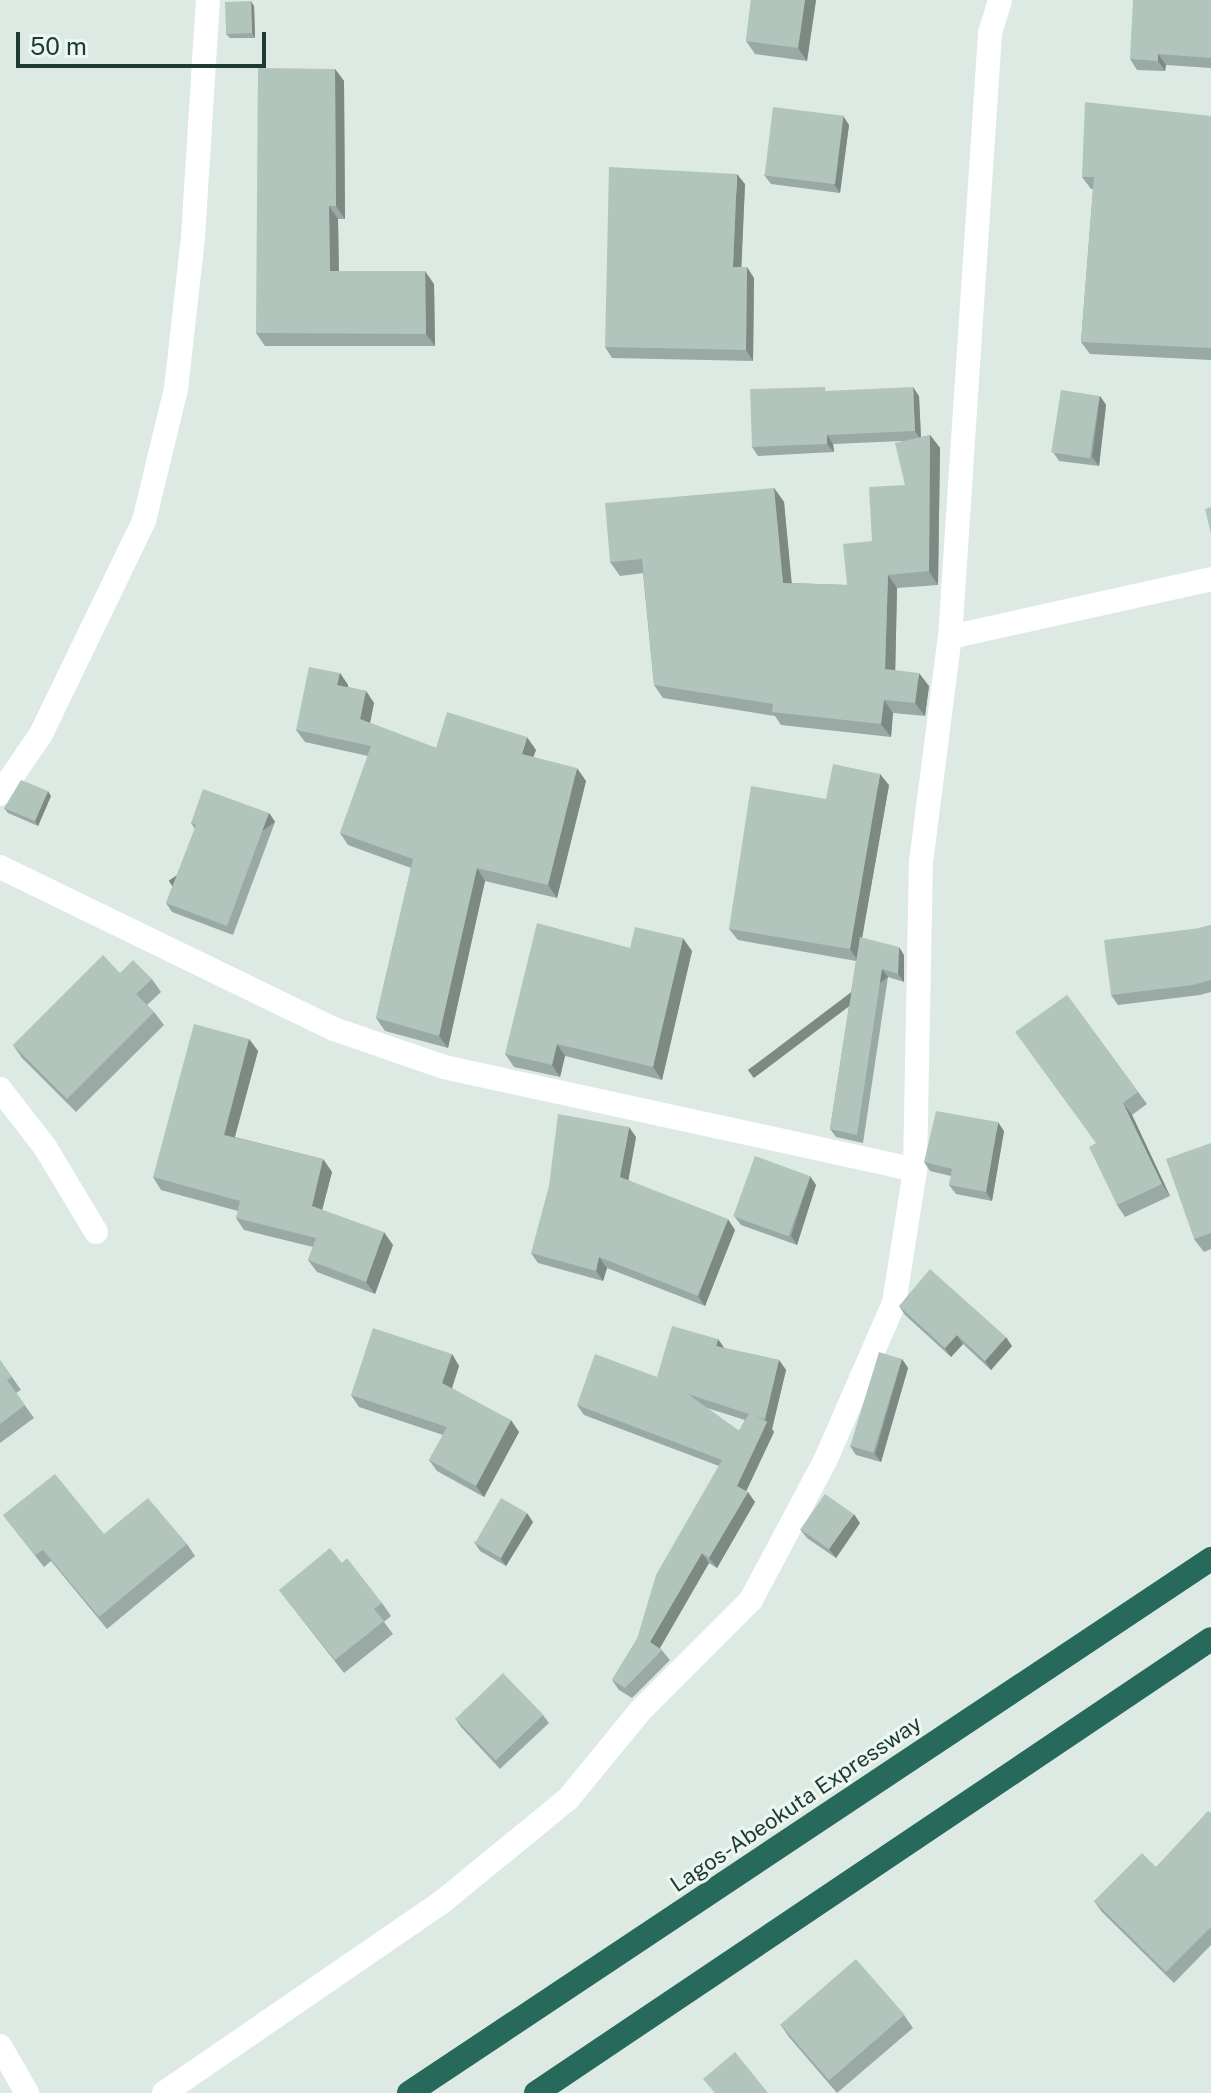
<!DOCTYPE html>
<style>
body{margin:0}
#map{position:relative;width:1211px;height:2093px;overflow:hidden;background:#ddeae4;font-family:"Public Sans",sans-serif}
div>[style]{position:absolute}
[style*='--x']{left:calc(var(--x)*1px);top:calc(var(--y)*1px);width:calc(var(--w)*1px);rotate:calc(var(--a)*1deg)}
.street>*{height:24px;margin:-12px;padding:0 12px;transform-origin:12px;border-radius:12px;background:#fff}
.highway>*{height:24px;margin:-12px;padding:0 12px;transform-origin:12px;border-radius:12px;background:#27695a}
.wall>*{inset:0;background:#99a9a3}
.shaded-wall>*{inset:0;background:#7d8a84;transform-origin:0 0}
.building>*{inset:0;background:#b2c5bd;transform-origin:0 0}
span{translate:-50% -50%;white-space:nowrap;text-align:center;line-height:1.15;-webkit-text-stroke:6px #edf7f2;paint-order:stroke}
.street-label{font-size:22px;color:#1d3b32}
.scale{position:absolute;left:16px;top:32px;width:250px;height:36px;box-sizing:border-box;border:4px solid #1d3b32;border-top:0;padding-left:10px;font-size:24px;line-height:28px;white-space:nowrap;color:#1d3b32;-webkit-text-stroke:6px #edf7f2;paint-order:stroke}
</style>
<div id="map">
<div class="street">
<div style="--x:950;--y:637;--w:267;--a:-12.5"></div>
<div style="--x:0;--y:794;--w:73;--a:-55.7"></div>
<div style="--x:41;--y:734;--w:237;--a:-64.2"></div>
<div style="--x:144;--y:521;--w:136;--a:-76.4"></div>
<div style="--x:176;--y:389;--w:153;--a:-83.6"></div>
<div style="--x:193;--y:237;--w:237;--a:-86.4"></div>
<div style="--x:0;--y:867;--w:371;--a:25.9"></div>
<div style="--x:334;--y:1029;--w:116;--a:19.1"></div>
<div style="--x:444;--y:1067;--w:482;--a:12.3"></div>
<div style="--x:0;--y:1089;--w:73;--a:52.2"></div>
<div style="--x:45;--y:1147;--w:99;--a:59"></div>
<div style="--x:0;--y:2046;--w:54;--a:60.1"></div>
<div style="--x:164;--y:2093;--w:337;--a:-34.5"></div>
<div style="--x:442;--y:1902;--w:163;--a:-39.3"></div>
<div style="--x:568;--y:1799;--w:114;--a:-50.7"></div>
<div style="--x:640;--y:1711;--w:157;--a:-45"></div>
<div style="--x:751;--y:1600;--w:157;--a:-62"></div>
<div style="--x:825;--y:1461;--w:172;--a:-66.4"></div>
<div style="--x:894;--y:1303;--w:135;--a:-81"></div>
<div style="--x:915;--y:1170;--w:308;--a:-88.9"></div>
<div style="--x:921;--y:862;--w:227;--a:-82.7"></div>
<div style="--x:950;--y:637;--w:605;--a:-86.21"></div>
<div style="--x:990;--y:33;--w:34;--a:-73"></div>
</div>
<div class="highway">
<div style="--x:409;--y:2093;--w:964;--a:-33.66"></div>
<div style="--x:536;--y:2093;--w:813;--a:-33.92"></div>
</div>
<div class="wall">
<div style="clip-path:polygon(751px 0,816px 0,807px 61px,755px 54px,746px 41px)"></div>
<div style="clip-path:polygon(1211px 0,1211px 68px,1166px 65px,1165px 71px,1137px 70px,1130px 59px)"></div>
<div style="clip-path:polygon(254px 6px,255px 38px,230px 38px,226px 34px)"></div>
<div style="clip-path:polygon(335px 69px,344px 81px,345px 219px,338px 219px,339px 271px,434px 284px,435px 346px,265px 346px,256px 333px)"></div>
<div style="clip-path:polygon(843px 116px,849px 125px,840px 193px,771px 184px,764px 175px)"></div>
<div style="clip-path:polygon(1211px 116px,1211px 360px,1090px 354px,1081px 342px,1093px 189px,1091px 189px,1082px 177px)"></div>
<div style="clip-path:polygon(745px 184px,741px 267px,754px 278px,753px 361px,612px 358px,605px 347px)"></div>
<div style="clip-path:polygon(828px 391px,919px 396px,921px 437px,930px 435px,940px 448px,938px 585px,897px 588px,895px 670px,929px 686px,925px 716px,893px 713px,891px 737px,781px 725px,775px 716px,663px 698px,654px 685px,643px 573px,620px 576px,610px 562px,774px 488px,784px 502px,791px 583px,847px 585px,905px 485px,902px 441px,833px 444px,834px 452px,758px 456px,752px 447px)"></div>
<div style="clip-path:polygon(1100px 396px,1106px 405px,1099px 466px,1059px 461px,1053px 452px)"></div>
<div style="clip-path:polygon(340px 673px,348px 685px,348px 687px,366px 691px,374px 703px,370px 723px,436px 748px,536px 750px,533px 757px,586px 781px,557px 898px,485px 881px,448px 1048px,385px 1031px,376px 1018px,411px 868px,348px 845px,340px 833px,368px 756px,305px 742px,296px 730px)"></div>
<div style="clip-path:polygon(889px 785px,862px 938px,904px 955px,904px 982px,888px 977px,863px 1143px,836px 1137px,830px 1129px,856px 961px,738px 940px,729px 929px,826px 799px)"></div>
<div style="clip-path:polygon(51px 796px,38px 826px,8px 813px,4px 808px)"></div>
<div style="clip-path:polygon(269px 813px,275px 822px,233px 935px,172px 912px,166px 903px,195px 829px,191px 823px)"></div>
<div style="clip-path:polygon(1211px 925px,1211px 992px,1200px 995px,1118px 1005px,1111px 995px,1200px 928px)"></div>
<div style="clip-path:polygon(630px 948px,692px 951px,662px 1080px,565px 1056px,560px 1077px,514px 1067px,505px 1054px)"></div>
<div style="clip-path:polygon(120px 973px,152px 979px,161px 992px,147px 1005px,154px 1012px,164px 1025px,76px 1112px,22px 1058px,13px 1045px)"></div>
<div style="clip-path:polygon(1067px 995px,1147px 1104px,1132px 1115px,1170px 1196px,1125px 1217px,1117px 1205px,1096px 1143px)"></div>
<div style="clip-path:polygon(249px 1039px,258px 1051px,235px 1137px,323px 1159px,332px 1172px,322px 1210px,393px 1245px,375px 1294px,317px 1272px,308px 1260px,313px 1247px,244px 1230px,236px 1218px,238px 1211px,161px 1190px,153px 1177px)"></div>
<div style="clip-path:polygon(1004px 1131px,992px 1201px,956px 1194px,949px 1185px,951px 1176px,930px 1171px,924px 1162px)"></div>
<div style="clip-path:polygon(636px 1137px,628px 1180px,735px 1230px,705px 1306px,607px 1268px,603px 1281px,538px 1263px,531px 1253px)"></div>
<div style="clip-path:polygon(1211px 1143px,1211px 1249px,1204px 1252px,1194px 1239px)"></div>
<div style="clip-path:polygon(816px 1185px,797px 1245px,741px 1225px,734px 1216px)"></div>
<div style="clip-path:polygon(899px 1306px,1012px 1346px,991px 1370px,963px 1344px,951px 1357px,905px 1315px)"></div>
<div style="clip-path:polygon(evenodd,724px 1348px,779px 1360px,786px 1370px,772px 1429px,774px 1432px,746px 1491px,755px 1502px,717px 1568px,709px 1563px,660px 1648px,670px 1660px,632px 1698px,619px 1690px,612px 1680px,637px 1639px,719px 1466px,584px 1415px,577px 1405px,657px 1377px,724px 1348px,707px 1408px,745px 1420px,739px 1431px,707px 1408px)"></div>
<div style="clip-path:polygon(452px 1354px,459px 1366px,452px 1388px,519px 1432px,484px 1497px,437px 1471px,429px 1460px,443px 1435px,359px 1407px,351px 1395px)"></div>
<div style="clip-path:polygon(902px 1359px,908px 1368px,881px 1462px,856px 1455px,850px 1446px)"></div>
<div style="clip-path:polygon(0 1360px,21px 1390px,16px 1393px,34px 1418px,0 1443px)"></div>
<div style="clip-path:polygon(3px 1515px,104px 1534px,187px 1544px,195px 1556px,107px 1629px,51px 1561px,44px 1567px)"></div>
<div style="clip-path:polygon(533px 1522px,506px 1566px,480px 1551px,474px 1542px)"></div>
<div style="clip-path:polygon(860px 1523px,836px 1558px,807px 1538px,800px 1529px)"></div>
<div style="clip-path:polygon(342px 1563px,382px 1603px,391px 1616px,384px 1622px,393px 1634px,344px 1673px,279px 1590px)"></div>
<div style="clip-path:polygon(543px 1715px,549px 1723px,500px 1769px,461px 1727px,455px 1718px)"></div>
<div style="clip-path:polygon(1211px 1813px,1211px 1945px,1174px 1983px,1102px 1912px,1094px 1901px,1156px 1867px)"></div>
<div style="clip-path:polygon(904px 2015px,913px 2028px,837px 2093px,789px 2037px,780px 2024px)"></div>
</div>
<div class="shaded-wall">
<div style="clip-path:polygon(805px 0,816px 0,807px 61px,798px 48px)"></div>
<div style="clip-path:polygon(251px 1px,254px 6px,255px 38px,252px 33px)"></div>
<div style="clip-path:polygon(1158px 54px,1166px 65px,1165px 71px,1158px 61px)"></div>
<div style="clip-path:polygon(335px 69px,344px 81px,345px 219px,336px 206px)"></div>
<div style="clip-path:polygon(843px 116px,849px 125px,840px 193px,834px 184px)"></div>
<div style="clip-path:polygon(737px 174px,745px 184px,741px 277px,733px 267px)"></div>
<div style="clip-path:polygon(329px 206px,338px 219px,339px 284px,330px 271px)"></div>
<div style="clip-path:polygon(747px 267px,754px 278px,753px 361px,746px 350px)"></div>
<div style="clip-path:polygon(425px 271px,434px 284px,435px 346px,426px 334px)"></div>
<div style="clip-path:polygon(913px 387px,919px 396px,921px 440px,915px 431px)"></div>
<div style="clip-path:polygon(1100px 396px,1106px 405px,1099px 466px,1092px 457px)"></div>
<div style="clip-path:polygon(827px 435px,833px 444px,834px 452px,827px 444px)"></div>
<div style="clip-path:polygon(930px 435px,940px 448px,938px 585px,929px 571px)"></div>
<div style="clip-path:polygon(774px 488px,784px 502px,793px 596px,783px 583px)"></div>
<div style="clip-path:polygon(888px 575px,897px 588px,895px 683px,885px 669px)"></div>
<div style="clip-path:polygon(340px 673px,348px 685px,346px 697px,337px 685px)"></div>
<div style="clip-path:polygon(919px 673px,929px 686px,925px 716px,915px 703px)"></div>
<div style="clip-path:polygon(366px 691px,374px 703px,368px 732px,360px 719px)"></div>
<div style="clip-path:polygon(884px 700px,893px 713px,891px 737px,881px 724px)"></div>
<div style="clip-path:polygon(527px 737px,536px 750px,530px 766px,522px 754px)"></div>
<div style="clip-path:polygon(577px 768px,586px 781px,557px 898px,548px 885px)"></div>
<div style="clip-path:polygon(880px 774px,889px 785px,858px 961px,850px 949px)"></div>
<div style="clip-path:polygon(48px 791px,51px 796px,38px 826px,35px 821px)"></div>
<div style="left:269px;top:813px;width:11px;height:121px;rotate:56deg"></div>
<div style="clip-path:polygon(477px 868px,485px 881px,448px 1048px,439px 1036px)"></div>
<div style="clip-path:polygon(683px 938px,692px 951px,662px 1080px,653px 1067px)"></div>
<div style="clip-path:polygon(899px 947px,904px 955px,904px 982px,898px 974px)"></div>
<div style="left:882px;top:969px;width:10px;height:168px;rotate:53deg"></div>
<div style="clip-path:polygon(249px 1039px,258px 1051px,232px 1147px,224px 1135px)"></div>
<div style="clip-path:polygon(557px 1044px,565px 1056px,560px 1077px,552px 1065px)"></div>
<div style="clip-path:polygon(1123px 1103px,1132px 1115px,1170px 1196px,1162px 1184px)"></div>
<div style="clip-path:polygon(998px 1122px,1004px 1131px,992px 1201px,986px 1192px)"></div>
<div style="clip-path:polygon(629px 1127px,636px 1137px,627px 1188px,620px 1177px)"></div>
<div style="clip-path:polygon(323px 1159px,332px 1172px,320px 1218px,312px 1206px)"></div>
<div style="clip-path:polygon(810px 1176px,816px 1185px,797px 1245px,791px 1236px)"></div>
<div style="clip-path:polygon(728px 1219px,735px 1230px,705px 1306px,698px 1296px)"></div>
<div style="clip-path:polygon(384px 1232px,393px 1245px,375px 1294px,366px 1282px)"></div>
<div style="clip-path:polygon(599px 1257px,607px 1268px,603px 1281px,596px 1271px)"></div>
<div style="clip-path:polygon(957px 1335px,963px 1344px,951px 1357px,945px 1348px)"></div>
<div style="clip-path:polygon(1006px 1337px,1012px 1346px,991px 1370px,985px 1361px)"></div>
<div style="clip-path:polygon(718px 1339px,725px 1349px,716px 1346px)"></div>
<div style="clip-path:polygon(452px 1354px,459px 1366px,450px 1394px,442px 1383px)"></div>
<div style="clip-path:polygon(902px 1359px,908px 1368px,881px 1462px,875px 1454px)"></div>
<div style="clip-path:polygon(779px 1360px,786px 1370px,772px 1429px,765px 1419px)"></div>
<div style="clip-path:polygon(511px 1420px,519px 1432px,484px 1497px,476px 1486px)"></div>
<div style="clip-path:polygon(767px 1422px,774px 1432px,744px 1496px,737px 1486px)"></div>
<div style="clip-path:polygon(748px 1492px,755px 1502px,717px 1568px,709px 1558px)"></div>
<div style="clip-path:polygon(527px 1513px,533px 1522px,506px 1566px,500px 1557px)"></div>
<div style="clip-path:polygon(854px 1514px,860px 1523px,836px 1558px,829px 1549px)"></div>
<div style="clip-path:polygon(702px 1553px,709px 1563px,657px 1653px,650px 1642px)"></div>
</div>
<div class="building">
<div style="clip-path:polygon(751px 0,805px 0,798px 48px,746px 41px)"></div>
<div style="clip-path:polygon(1133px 0,1211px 0,1211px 58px,1158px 54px,1158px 61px,1130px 59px)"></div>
<div style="left:251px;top:1px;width:32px;height:26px;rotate:88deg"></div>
<div style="clip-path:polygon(258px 68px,335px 69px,336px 206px,329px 206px,330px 271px,425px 271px,426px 334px,256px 333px)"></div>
<div style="clip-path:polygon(1085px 102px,1211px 116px,1211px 348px,1081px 342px,1094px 177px,1082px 177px)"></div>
<div style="left:773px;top:107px;width:71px;height:69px;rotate:7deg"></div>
<div style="clip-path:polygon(609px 167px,737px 174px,733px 267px,747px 267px,746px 350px,605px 347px)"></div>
<div style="clip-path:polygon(825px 387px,825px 391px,913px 387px,915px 431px,827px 435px,827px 444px,752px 447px,750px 389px)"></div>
<div style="left:1061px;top:390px;width:39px;height:63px;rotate:9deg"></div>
<div style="clip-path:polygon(930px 435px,929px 571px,888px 575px,885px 669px,919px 673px,915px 703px,884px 700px,881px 724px,772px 712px,773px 704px,654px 685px,642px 559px,610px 562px,605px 503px,774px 488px,783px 583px,847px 585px,843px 544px,872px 541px,869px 487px,905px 485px,895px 443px)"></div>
<div style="clip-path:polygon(1211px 507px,1211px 534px,1205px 509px)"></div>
<div style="clip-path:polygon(309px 667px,340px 673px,337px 685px,366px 691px,360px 719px,436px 748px,447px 712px,527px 737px,522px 754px,577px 768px,548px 885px,477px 868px,439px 1036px,376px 1018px,413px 859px,340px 833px,371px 746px,296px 730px)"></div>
<div style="clip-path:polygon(833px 764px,880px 774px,850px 949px,729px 929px,751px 786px,826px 799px)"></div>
<div style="clip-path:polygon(21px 780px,48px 791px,35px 821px,4px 808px)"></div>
<div style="clip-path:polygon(203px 789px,269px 813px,227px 926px,166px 903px,196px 825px,191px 823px)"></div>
<div style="clip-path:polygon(537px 923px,630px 948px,635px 927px,683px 938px,653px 1067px,557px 1044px,552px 1065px,505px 1054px)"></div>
<div style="clip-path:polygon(1211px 925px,1211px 980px,1193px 985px,1111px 995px,1104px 940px,1200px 928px)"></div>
<div style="clip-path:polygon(860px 937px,899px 947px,898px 974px,882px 969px,857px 1135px,830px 1129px)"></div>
<div style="clip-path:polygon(103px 955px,120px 973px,133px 960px,152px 979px,136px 994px,154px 1012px,67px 1099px,13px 1045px)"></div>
<div style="clip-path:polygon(1067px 995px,1138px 1092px,1123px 1103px,1162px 1184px,1117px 1205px,1089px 1147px,1096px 1143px,1015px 1032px)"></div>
<div style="clip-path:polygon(194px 1024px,249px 1039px,224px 1135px,323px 1159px,312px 1206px,384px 1232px,366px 1282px,308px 1260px,316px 1238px,236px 1218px,240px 1201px,153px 1177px)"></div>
<div style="clip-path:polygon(936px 1111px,998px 1122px,986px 1192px,949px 1185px,952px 1169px,924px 1162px)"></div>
<div style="clip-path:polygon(558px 1114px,629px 1127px,620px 1177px,728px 1219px,698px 1296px,599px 1257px,596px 1271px,531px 1253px,549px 1186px)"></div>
<div style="clip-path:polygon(1211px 1143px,1211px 1233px,1194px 1239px,1166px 1159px)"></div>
<div style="left:755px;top:1156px;width:59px;height:64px;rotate:20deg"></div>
<div style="clip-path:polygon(930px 1269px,1006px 1337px,985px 1361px,957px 1335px,945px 1348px,899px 1306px)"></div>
<div style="clip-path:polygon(evenodd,672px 1326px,718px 1339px,716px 1346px,779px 1360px,765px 1419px,756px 1416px,767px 1422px,737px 1486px,748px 1492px,709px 1558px,702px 1553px,650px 1642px,662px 1650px,625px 1688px,612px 1680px,637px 1639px,656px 1575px,722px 1460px,577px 1405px,595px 1354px,657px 1377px,672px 1326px,688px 1394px,749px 1414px,739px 1431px,688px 1394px)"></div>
<div style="clip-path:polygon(373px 1328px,452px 1354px,442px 1383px,511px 1420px,476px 1486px,429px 1460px,447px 1427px,351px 1395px)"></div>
<div style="left:879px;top:1352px;width:24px;height:98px;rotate:17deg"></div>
<div style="clip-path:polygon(0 1360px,12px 1377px,7px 1380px,25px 1405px,0 1424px)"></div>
<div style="clip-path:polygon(55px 1474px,104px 1534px,148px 1498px,187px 1544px,99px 1617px,43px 1550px,35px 1555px,3px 1515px)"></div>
<div style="left:825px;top:1494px;width:35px;height:43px;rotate:35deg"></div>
<div style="left:501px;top:1498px;width:30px;height:52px;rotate:30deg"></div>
<div style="clip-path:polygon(330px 1548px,342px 1563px,347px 1558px,382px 1603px,374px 1609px,384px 1621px,335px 1660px,279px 1590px)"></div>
<div style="left:503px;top:1673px;width:58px;height:66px;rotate:46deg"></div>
<div style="clip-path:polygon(1208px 1811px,1211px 1813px,1211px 1927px,1166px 1972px,1094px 1901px,1142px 1853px,1156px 1867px)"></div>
<div style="left:856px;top:1959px;width:74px;height:100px;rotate:49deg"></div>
<div style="clip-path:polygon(735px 2052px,768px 2093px,715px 2093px,703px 2079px)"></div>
</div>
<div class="street-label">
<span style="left:796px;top:1804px;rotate:-34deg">Lagos-Abeokuta Expressway</span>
</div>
<div class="scale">50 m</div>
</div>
